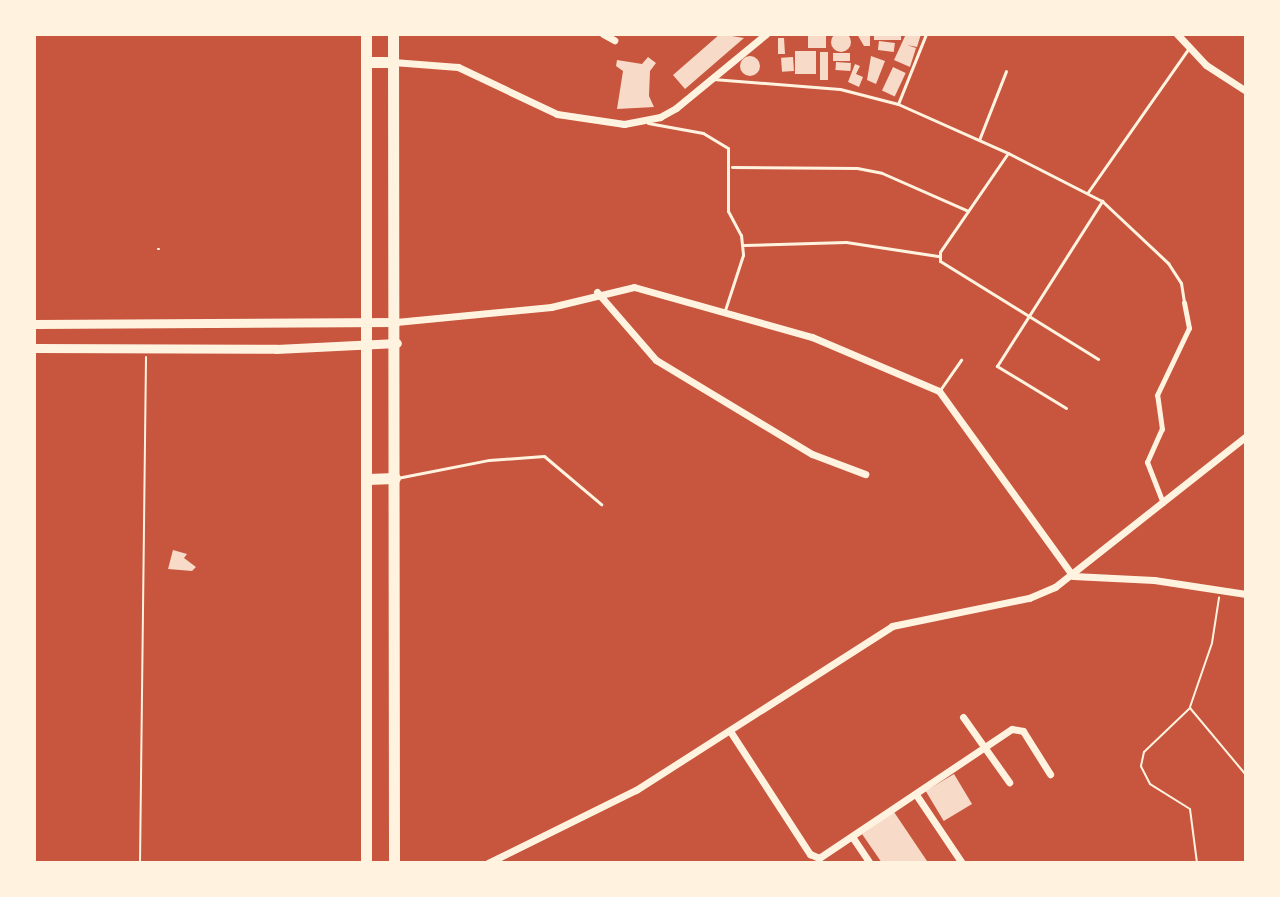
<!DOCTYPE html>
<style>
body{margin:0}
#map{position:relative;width:1280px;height:897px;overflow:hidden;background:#c8553d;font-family:"Exo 2",sans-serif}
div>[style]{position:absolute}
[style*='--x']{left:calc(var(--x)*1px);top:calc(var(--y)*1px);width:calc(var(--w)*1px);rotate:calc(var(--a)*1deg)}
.building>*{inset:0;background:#f7dbc8;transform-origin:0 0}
.round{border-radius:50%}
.path>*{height:2px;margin:-1px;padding:0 1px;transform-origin:1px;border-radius:1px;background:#fff3e0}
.service>*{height:3px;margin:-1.5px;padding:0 1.5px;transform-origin:1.5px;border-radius:1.5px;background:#fff3e0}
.pedestrian>*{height:5px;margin:-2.5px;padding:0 2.5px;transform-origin:2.5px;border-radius:2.5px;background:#fff3e0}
.minor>*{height:7px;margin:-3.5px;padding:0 3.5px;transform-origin:3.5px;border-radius:3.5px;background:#fff3e0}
.tertiary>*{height:9px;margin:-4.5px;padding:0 4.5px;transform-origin:4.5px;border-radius:4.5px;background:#fff3e0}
.primary>*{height:11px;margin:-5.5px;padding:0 5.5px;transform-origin:5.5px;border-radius:5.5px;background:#fff3e0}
span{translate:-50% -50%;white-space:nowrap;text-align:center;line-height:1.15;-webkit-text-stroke:8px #fff3e0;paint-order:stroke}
.frame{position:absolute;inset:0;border:36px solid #fff3e0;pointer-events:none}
</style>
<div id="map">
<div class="building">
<div class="round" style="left:831px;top:32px;width:20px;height:20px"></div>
<div style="clip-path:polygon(720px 34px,744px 38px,685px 89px,673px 75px)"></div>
<div style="left:808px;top:34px;width:18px;height:14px"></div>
<div style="clip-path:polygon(857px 34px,870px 34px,870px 46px,864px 46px)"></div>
<div style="left:874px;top:34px;width:27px;height:6px"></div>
<div style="clip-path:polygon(906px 34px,921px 34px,917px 47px,907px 45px,916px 48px,910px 67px,894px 60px)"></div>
<div style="clip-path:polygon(778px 38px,784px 38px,785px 54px,778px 54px)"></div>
<div style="left:879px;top:41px;width:16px;height:9px;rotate:7deg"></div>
<div style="left:795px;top:51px;width:21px;height:23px"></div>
<div style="left:820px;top:52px;width:8px;height:28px"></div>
<div style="left:833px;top:53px;width:17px;height:8px"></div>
<div class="round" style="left:740px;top:56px;width:20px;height:20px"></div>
<div style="clip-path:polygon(871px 56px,885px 61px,876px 84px,867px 80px)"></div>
<div style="clip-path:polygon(648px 57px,656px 63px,650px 71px,649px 96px,654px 107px,617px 109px,623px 71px,616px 66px,617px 60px,642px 64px)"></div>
<div style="left:793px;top:57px;width:14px;height:12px;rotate:86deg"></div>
<div style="left:836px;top:62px;width:15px;height:8px;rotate:4deg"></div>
<div style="clip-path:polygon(855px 64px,860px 66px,856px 74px,863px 77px,859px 87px,848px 82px)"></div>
<div style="left:893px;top:67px;width:14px;height:26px;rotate:25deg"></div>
<div style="clip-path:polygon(173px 550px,187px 554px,184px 558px,196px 567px,192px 571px,168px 569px)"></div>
<div style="left:954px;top:774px;width:35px;height:33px;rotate:59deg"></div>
<div style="clip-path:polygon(894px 812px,927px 861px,924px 863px,882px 863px,862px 834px)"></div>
</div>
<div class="path">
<div style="--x:158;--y:249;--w:1;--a:0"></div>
<div style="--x:1190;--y:707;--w:68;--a:-71"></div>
<div style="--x:1212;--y:643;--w:46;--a:-81.2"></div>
<div style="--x:140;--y:863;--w:506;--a:-89.32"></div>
<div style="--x:1197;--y:863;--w:54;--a:-97.4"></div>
<div style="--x:1190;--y:809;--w:47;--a:-148"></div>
<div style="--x:1150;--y:784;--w:20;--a:-117"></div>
<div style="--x:1141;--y:766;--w:14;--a:-78"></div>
<div style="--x:1144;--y:752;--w:64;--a:-43.7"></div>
<div style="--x:1190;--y:708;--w:87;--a:50.1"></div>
</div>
<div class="service">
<div style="--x:713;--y:79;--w:127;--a:4.5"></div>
<div style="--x:840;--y:89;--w:60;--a:14.5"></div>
<div style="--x:898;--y:104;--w:120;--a:24"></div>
<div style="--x:1008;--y:153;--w:106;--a:27.1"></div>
<div style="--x:1102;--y:201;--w:91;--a:43.2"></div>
<div style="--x:1168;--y:263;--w:24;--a:57"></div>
<div style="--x:1181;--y:283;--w:19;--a:81"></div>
<div style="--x:898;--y:104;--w:75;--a:-68.2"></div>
<div style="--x:648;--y:123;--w:56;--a:10.3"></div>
<div style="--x:703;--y:133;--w:29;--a:31"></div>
<div style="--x:728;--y:148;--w:63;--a:90"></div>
<div style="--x:728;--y:211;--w:27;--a:62"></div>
<div style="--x:741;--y:235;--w:20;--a:84"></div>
<div style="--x:743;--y:255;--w:58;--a:108.1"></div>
<div style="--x:979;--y:140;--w:74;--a:-68.6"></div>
<div style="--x:1008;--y:153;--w:120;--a:124.5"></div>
<div style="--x:940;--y:252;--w:9;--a:90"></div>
<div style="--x:940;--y:261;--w:186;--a:31.8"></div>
<div style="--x:732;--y:167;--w:125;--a:0.5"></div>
<div style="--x:857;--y:168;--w:25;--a:11"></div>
<div style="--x:882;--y:173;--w:94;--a:23.8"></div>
<div style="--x:1088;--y:192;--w:176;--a:-55"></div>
<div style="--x:744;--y:245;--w:102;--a:-1.7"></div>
<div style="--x:846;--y:242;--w:93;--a:8.7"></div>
<div style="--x:940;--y:390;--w:37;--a:-55"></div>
<div style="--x:1066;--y:408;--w:81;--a:-148.7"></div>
<div style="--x:997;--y:366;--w:196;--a:-57.5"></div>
<div style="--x:397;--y:478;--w:94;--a:-11.1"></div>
<div style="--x:489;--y:460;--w:55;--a:-4.2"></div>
<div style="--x:544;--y:456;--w:75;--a:40.1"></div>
</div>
<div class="pedestrian">
<div style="--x:1163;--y:503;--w:44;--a:-111.3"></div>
<div style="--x:1147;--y:462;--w:36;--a:-66"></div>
<div style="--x:1162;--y:429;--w:34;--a:-98"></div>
<div style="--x:1157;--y:395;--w:74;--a:-64.5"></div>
<div style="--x:1189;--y:328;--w:26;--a:-101"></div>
</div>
<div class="minor">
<div style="--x:603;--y:34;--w:13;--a:29"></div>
<div style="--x:1177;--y:34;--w:42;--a:46.9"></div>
<div style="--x:1206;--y:65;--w:48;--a:33"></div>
<div style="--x:393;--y:62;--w:65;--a:4.4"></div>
<div style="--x:458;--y:67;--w:110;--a:25.4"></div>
<div style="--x:557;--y:114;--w:68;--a:8.5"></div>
<div style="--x:624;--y:124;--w:37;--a:-11"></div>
<div style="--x:660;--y:117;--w:18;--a:-29"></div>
<div style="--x:676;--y:108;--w:117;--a:-39.4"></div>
<div style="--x:597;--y:292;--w:90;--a:49.1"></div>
<div style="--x:656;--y:360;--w:182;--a:31.1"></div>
<div style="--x:812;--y:454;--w:57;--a:20.7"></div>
<div style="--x:396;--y:322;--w:156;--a:-5.5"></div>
<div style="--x:551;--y:307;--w:85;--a:-13.5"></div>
<div style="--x:634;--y:287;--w:185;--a:15.7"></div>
<div style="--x:812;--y:337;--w:138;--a:23"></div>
<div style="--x:939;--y:391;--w:228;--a:54.1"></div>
<div style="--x:1073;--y:576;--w:81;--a:2.8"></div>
<div style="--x:1154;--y:580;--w:93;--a:8.7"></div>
<div style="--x:963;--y:717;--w:80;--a:54.7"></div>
<div style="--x:730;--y:731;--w:147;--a:57"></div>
<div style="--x:810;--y:854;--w:10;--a:24"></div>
<div style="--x:819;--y:858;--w:232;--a:-33.8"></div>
<div style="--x:1012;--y:729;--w:11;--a:10"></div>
<div style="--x:1023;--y:731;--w:51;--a:57.9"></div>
<div style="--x:917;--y:796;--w:81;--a:56.1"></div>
<div style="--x:853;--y:838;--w:30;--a:56"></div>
<div style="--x:488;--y:863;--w:165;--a:-26.3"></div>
<div style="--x:636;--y:790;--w:304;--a:-32.6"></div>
<div style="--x:892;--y:626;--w:140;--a:-11.6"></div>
<div style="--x:1029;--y:598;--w:28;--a:-23"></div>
<div style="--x:1055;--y:587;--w:243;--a:-38.3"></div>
</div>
<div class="tertiary">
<div style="--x:34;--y:324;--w:362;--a:-0.3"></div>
<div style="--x:34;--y:348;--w:242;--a:0.2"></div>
<div style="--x:276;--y:349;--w:121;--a:-2.8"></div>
</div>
<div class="primary">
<div style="--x:366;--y:34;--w:829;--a:90"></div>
<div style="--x:393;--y:34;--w:829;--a:89.93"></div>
<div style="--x:366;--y:62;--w:27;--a:0"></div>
<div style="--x:367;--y:479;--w:28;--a:-2"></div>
</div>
<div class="frame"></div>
</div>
